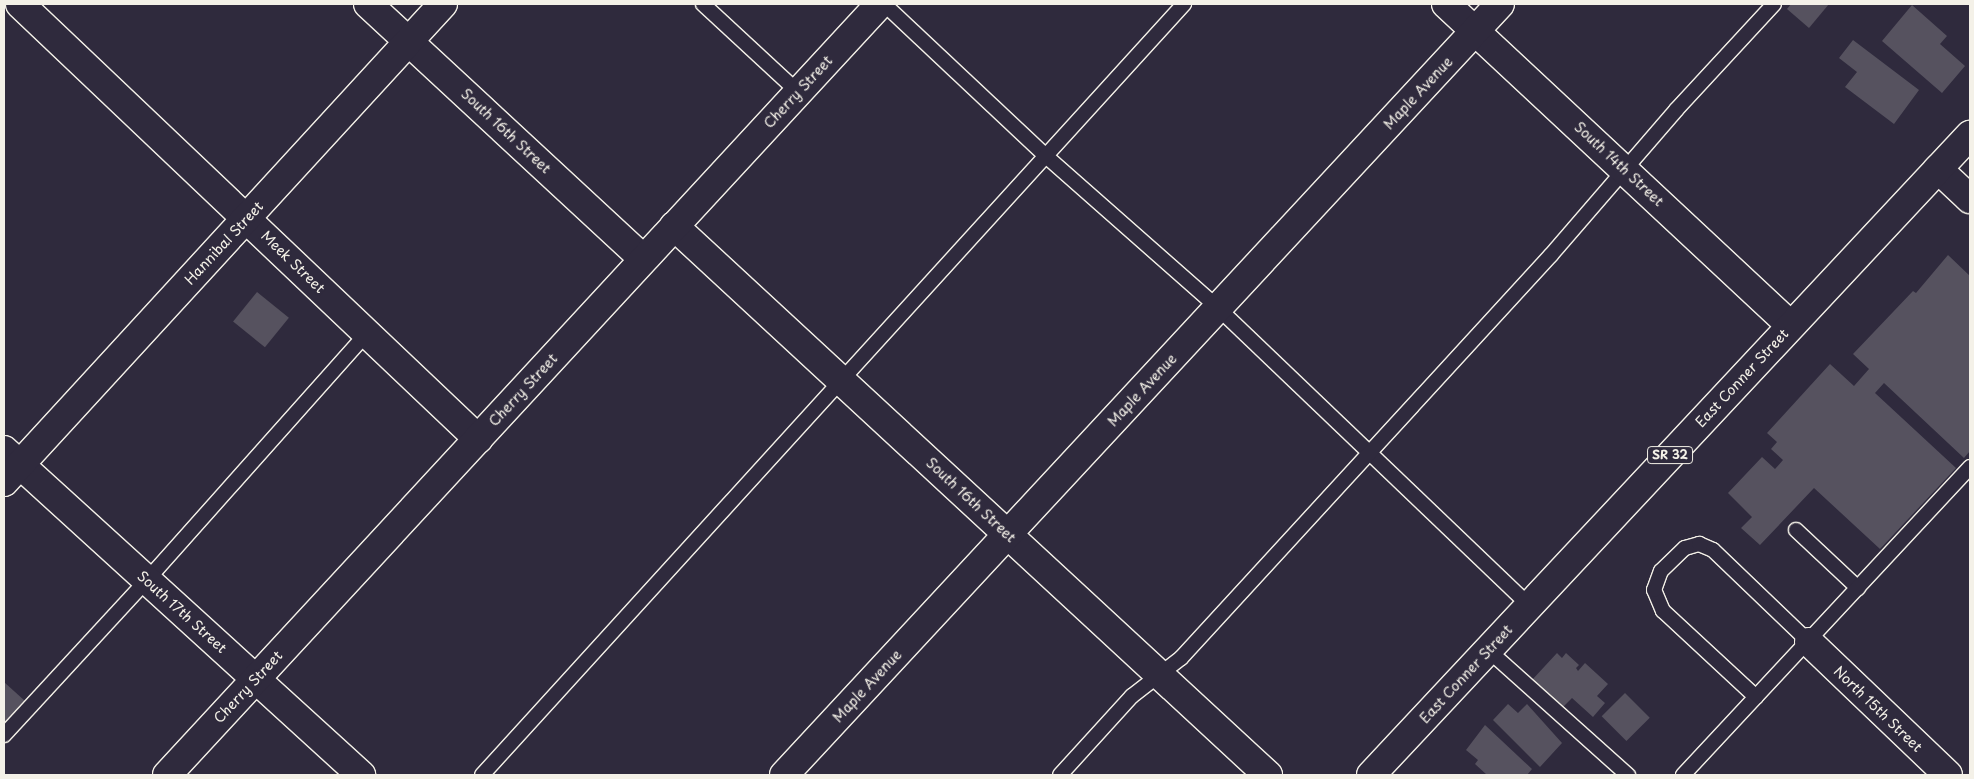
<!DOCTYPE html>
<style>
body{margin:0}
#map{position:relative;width:1974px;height:779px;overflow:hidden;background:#2f2a3d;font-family:"Playpen Sans",sans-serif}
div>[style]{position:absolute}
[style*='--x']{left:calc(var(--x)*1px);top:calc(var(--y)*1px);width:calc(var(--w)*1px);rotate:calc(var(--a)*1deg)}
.building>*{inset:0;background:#56525f;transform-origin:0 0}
.roads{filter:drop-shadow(1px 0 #f4f1e8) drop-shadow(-1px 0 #f4f1e8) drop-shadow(0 1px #f4f1e8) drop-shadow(0 -1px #f4f1e8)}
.service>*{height:14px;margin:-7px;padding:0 7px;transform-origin:7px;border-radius:7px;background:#2f2a3d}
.minor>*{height:28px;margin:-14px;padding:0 14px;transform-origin:14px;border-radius:14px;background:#2f2a3d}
.primary>*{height:28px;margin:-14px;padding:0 14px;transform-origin:14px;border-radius:14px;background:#2f2a3d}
span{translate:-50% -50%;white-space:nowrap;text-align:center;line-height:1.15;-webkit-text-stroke:4.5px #2f2a3d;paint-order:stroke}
.shield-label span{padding:1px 4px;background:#2f2a3d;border:1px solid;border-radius:4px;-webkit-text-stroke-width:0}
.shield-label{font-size:12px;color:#f4f1e8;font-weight:700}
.street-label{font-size:14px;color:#f4f1e8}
.frame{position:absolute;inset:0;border:5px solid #f4f1e8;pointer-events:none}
</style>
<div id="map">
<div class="building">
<div style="clip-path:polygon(1791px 4px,1829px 4px,1809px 28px,1787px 9px)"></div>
<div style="clip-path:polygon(1912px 5px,1947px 36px,1940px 44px,1965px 66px,1942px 93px,1882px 41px)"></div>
<div style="clip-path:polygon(1853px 40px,1919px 90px,1894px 124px,1845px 87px,1857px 72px,1839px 58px)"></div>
<div style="clip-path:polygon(1948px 255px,1970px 276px,1970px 451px,1964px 458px,1884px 383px,1875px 393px,1956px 468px,1880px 549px,1814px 488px,1760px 545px,1741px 528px,1752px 517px,1728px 493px,1762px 457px,1775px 469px,1783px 460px,1771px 449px,1777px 442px,1767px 433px,1830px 364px,1854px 386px,1869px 369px,1853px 354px,1913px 291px,1916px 293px)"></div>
<div style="left:257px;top:292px;width:41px;height:38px;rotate:39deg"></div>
<div style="clip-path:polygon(1557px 653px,1562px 658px,1566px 653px,1579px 665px,1576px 668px,1578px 671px,1585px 663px,1608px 684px,1597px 696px,1605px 703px,1593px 717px,1572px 698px,1562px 708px,1532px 680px)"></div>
<div style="clip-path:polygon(4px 682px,25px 701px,4px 724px)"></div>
<div style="left:1625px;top:693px;width:35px;height:33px;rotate:45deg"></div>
<div style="clip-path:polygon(1508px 704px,1518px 713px,1527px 704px,1562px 743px,1540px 767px,1493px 720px)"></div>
<div style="clip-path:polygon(1485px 725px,1532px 769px,1527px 775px,1487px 775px,1475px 764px,1478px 760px,1466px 750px)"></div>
</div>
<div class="roads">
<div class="service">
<div style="--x:703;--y:4;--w:129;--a:42.8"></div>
<div style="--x:884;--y:4;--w:224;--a:43.2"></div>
<div style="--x:1047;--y:157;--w:228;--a:41.4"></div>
<div style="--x:1218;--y:308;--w:431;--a:43.7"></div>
<div style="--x:1796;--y:530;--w:85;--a:43.1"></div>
<div style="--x:1488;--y:650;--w:188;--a:41.8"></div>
<div style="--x:1756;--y:697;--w:127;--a:-137.2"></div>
<div style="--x:1663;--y:611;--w:23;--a:-113"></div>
<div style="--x:1654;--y:590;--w:20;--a:-70"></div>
<div style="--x:1661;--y:571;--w:33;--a:-44"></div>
<div style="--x:1685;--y:548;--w:15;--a:-16"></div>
<div style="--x:1699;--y:544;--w:15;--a:23"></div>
<div style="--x:1713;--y:550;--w:133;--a:43.8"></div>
<div style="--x:4;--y:735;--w:211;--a:-47.3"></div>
<div style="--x:147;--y:580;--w:331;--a:-48.3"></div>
<div style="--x:482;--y:775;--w:1043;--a:-47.68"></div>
<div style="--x:1060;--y:775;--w:107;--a:-47.7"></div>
<div style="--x:1132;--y:696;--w:62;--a:-37.8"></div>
<div style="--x:1181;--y:658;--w:547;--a:-47.44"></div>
<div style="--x:1551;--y:255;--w:191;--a:-49.2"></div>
<div style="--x:1676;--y:110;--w:144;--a:-47.2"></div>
<div style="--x:1683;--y:775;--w:421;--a:-47"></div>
</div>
<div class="minor">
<div style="--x:20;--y:4;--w:632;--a:43.52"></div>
<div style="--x:368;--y:4;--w:375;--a:42.8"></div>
<div style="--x:1446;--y:4;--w:471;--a:43"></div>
<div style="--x:1938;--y:169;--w:44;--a:43.2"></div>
<div style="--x:674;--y:226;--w:809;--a:42.75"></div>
<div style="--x:4;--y:450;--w:483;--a:42.3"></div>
<div style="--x:4;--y:482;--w:649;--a:-47.44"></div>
<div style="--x:1809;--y:642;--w:192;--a:43.7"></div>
<div style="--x:167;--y:775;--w:1050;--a:-47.24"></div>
<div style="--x:784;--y:775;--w:1052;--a:-47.12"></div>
</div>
<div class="primary">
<div style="--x:1371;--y:775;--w:877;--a:-46.9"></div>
</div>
</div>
<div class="shield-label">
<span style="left:1670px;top:455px">SR 32</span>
</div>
<div class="street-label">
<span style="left:798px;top:92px;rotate:-47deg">Cherry Street</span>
<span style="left:1418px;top:93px;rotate:-47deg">Maple Avenue</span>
<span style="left:506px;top:131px;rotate:43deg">South 16th Street</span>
<span style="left:1619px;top:164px;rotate:43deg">South 14th Street</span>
<span style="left:224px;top:243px;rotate:-47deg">Hannibal Street</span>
<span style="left:293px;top:262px;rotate:44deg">Meek Street</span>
<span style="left:1742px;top:378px;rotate:-47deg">East Conner Street</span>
<span style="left:523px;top:390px;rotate:-47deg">Cherry Street</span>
<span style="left:1142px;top:390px;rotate:-47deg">Maple Avenue</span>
<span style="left:971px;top:500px;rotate:43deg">South 16th Street</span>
<span style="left:182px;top:612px;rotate:42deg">South 17th Street</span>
<span style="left:1466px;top:674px;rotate:-47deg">East Conner Street</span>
<span style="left:867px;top:686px;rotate:-47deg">Maple Avenue</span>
<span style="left:248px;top:687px;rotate:-47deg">Cherry Street</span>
<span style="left:1878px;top:709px;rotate:44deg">North 15th Street</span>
</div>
<div class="frame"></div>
</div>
